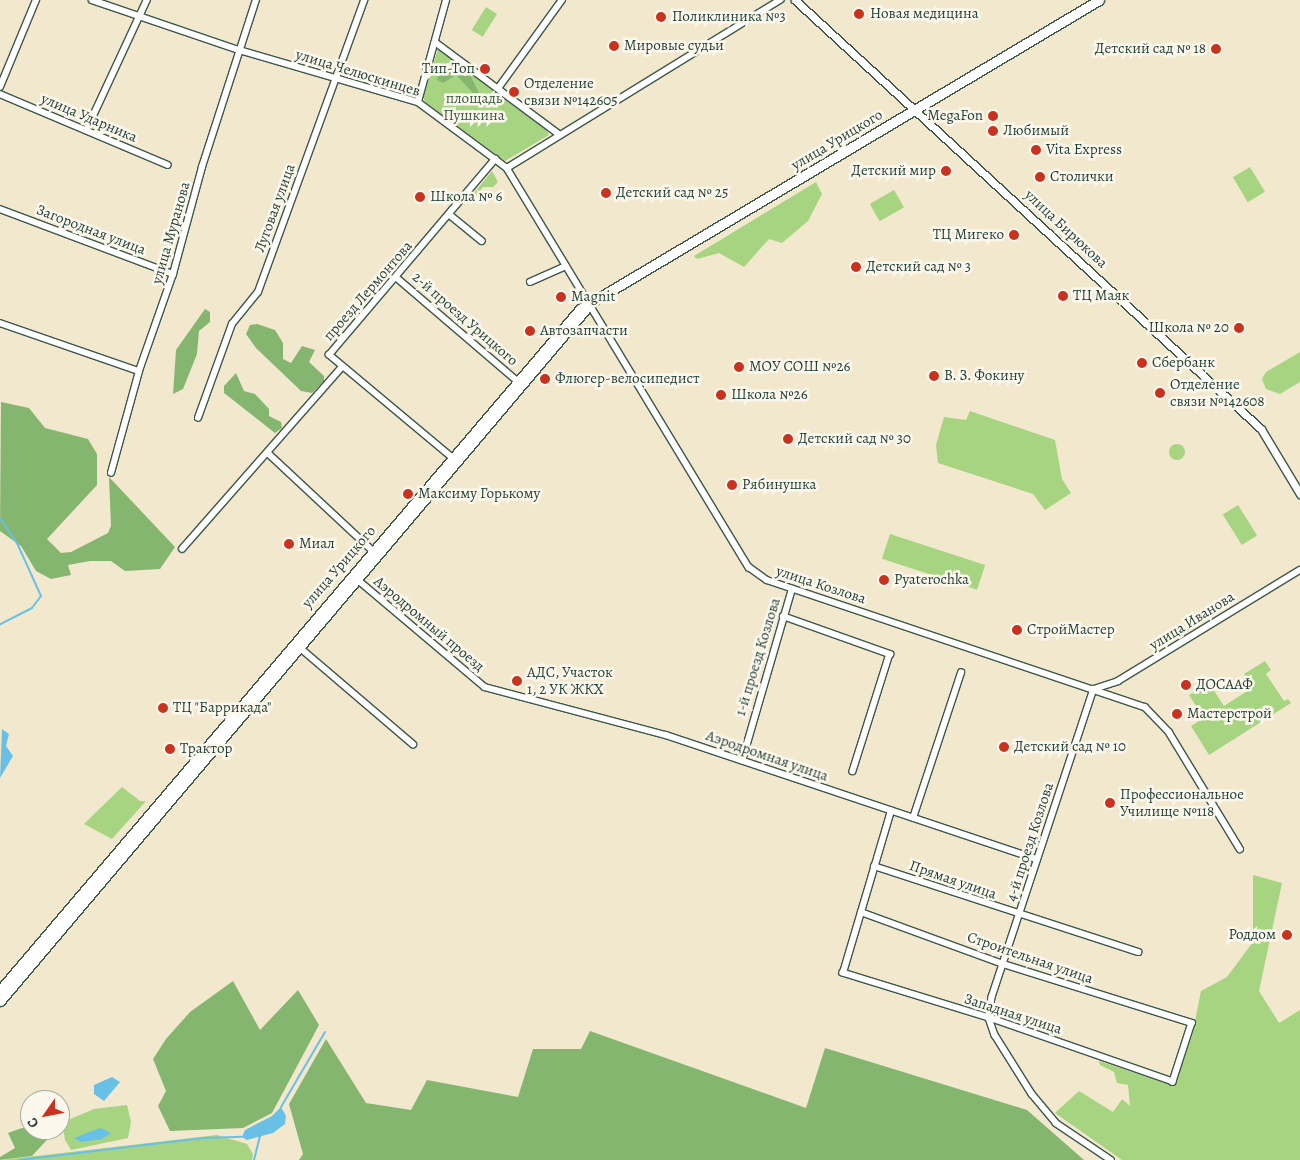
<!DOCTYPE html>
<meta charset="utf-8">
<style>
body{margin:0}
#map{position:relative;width:1300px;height:1160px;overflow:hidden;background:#f1e8cd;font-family:Alegreya,serif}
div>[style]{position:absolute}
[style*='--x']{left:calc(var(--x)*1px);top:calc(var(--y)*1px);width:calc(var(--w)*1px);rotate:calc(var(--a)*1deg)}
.green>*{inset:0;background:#a7d481;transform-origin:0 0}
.round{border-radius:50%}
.forest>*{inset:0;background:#85b66f}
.water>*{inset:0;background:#69c0e6}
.stream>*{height:2px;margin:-1px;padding:0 1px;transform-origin:1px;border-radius:1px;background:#69c0e6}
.roads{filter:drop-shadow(1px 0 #3e574b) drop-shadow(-1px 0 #3e574b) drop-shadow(0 1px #3e574b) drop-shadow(0 -1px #3e574b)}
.minor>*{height:5.5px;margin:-2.75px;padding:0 2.75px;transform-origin:2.75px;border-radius:2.75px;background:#fff}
.tertiary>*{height:7px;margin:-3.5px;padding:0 3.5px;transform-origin:3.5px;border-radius:3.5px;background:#fff}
.trunk>*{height:9px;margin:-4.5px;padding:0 4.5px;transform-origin:4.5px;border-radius:4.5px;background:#fff}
.dots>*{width:14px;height:14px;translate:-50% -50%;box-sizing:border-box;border:2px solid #fbf7ec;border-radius:50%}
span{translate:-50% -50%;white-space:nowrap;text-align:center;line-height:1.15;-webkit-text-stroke:5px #fbf7ec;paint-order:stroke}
.poi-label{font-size:15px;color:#1f3d34}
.left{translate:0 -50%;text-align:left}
.right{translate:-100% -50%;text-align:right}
.street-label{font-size:15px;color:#1f3d34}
.park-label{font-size:15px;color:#3a5b43}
.north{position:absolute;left:20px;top:1090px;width:50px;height:50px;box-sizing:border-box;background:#fbf7ec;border:1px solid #a3ada2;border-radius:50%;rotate:237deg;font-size:14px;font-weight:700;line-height:20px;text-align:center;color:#1f3d34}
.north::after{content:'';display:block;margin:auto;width:18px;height:22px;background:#c8321e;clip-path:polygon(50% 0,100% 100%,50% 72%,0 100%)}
</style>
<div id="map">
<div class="green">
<div style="left:486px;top:7px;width:13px;height:27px;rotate:32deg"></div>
<div style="clip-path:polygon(438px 49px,464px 65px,471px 73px,470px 76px,475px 76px,546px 129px,549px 135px,505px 161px,425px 102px,423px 97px)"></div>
<div style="left:1250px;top:167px;width:29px;height:20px;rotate:59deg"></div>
<div style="clip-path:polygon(492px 171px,498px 182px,493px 187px,483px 187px,476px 196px,474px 193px)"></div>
<div style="clip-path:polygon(816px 182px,822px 194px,808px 221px,782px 243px,769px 239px,744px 267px,719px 253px,697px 259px,694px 256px)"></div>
<div style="left:894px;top:190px;width:20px;height:28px;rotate:60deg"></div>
<div style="clip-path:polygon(1300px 352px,1300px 382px,1280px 394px,1266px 389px,1262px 379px,1266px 372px)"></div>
<div style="clip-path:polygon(970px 411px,1055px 440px,1062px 479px,1071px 493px,1045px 510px,1033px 494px,938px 463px,936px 445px,944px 417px,966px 420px)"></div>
<div class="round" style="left:1169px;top:444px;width:16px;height:16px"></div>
<div style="left:1238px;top:505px;width:36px;height:18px;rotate:58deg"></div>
<div style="left:890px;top:534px;width:100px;height:26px;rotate:18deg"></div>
<div style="clip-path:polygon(1265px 661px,1271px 670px,1266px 674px,1284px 701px,1288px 699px,1291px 703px,1209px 755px,1191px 726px,1204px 718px,1189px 695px,1209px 683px,1224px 706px,1252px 688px,1244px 674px)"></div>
<div style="clip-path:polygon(122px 787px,140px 801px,146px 801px,112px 839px,84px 824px)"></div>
<div style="clip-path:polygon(1253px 875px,1282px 883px,1259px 991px,1279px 1023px,1300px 1010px,1300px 1160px,1122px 1160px,1055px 1113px,1079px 1091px,1113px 1112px,1122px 1099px,1130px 1106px,1128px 1085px,1117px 1083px,1114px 1072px,1100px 1065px,1099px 1061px,1174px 1086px,1192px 1036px,1201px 991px,1227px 977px,1253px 942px)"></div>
<div style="clip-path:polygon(127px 1105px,131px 1122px,128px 1138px,71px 1150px,65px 1140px,63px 1128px,68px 1120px,94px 1109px)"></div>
<div style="clip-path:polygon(217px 1135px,247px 1144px,253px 1154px,252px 1160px,2px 1160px)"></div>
</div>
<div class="forest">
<div style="clip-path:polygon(450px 66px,461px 68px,466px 74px,470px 75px,479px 93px,473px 93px,456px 75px,443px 83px,437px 80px,438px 75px)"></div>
<div style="clip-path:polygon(205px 309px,210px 312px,210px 322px,199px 331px,197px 354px,183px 389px,173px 394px,176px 350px)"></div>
<div style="clip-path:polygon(257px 324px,275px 330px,283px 343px,283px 359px,291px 363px,302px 346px,315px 350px,309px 362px,324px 376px,324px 381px,312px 393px,301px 391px,256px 348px,246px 334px,250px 325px)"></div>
<div style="clip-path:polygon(236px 373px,244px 391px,255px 394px,269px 409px,269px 416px,281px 422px,282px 428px,275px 433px,224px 393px,224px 386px)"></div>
<div style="clip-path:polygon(1px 402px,29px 408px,45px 428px,88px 439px,97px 454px,97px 485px,47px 539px,61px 553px,71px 552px,108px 533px,111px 526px,109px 477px,175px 547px,160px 569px,125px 571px,111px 561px,90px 561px,68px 565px,71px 575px,51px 579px,36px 571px,21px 546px,0 531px)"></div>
<div style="clip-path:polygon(233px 981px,260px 1030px,298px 990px,319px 1025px,272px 1113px,243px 1128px,170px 1131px,158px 1106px,166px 1091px,153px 1059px,166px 1039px,190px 1012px)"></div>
<div style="clip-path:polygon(590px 1031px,806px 1108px,825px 1048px,1027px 1110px,1084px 1160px,299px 1160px,303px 1154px,289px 1104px,326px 1039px,366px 1103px,411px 1110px,427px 1080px,518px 1097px,533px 1049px,581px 1049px)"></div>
<div style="clip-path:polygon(22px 1128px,56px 1130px,32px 1156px,0 1160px,0 1157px,15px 1148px,8px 1133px)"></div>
</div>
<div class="water">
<div style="clip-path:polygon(2px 729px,9px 734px,6px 746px,13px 756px,0 778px)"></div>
<div style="clip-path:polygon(112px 1077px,120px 1082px,104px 1101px,94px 1094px,94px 1085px)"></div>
<div style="clip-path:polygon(281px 1107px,286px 1116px,285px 1124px,273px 1133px,247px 1140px,242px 1137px,245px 1130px,272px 1116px)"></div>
<div style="clip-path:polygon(100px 1128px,111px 1133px,102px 1139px,81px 1142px,74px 1138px)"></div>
</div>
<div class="stream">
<div style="--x:0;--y:518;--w:30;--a:56"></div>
<div style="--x:17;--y:543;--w:58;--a:65.6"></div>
<div style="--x:41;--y:596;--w:15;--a:127"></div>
<div style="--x:32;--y:608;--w:36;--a:153"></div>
<div style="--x:281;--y:1107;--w:87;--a:-59.6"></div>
<div style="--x:19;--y:1160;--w:186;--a:-6.8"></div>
<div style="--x:204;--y:1138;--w:38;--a:-2"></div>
<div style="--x:254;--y:1160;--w:25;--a:-76"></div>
</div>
<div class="roads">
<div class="minor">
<div style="--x:92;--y:0;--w:155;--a:18.8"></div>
<div style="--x:239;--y:50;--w:186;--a:16.2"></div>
<div style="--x:418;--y:102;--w:96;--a:36.5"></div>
<div style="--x:495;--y:159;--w:15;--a:37"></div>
<div style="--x:507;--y:168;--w:467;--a:58.8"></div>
<div style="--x:749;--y:567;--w:22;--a:36"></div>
<div style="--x:767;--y:580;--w:399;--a:18.6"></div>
<div style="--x:1145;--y:707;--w:35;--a:46"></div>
<div style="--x:1169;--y:732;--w:137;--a:58.7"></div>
<div style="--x:435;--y:42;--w:156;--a:36.6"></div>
<div style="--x:0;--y:87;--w:94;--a:-67.5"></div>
<div style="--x:499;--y:87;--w:107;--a:-54.1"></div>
<div style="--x:0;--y:94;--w:182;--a:22.9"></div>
<div style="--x:418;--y:102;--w:106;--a:-74.6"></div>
<div style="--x:87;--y:129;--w:142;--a:-65.1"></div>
<div style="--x:507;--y:168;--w:321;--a:-31.6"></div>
<div style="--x:0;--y:209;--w:185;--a:20.6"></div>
<div style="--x:450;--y:215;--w:41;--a:39.1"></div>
<div style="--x:396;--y:277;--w:158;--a:40.6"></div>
<div style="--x:530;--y:282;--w:39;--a:-24"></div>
<div style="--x:0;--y:323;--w:147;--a:19.1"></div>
<div style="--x:198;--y:418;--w:100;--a:-70.1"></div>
<div style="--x:232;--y:324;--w:41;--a:-50.9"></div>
<div style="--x:258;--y:292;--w:311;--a:-70"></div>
<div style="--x:269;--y:454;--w:145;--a:43"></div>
<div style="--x:451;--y:457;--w:159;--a:-140.1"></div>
<div style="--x:329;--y:355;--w:257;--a:-49.7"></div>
<div style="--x:111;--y:473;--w:106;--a:-74.6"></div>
<div style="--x:139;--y:371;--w:103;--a:-70.7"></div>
<div style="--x:173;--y:274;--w:111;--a:-74.8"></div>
<div style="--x:202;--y:167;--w:176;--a:-72.1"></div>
<div style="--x:182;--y:549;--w:242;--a:-48.7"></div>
<div style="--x:357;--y:579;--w:167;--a:40.2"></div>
<div style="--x:485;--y:687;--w:187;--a:14.9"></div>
<div style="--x:666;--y:735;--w:391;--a:18.5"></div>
<div style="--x:783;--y:616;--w:114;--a:19.6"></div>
<div style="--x:890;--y:654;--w:123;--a:107.5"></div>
<div style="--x:297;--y:645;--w:153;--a:40.5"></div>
<div style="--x:1094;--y:689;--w:324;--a:108.3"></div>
<div style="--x:992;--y:997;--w:21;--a:98"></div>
<div style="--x:989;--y:1018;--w:18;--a:71"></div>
<div style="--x:995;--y:1035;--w:70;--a:57.9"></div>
<div style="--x:1032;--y:1094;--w:38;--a:50"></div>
<div style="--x:1056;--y:1123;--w:66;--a:33.9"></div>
<div style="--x:1094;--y:689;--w:25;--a:-18"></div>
<div style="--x:1118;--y:681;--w:213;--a:-31.4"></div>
<div style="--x:742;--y:761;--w:179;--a:-73.8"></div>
<div style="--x:913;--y:818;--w:153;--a:-71.7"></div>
<div style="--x:874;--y:866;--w:278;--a:18"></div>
<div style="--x:861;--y:912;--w:151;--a:20.1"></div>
<div style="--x:1003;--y:964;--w:198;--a:17.3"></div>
<div style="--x:1192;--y:1023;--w:62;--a:107.9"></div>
<div style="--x:1173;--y:1082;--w:195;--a:-160.8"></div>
<div style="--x:989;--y:1018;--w:153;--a:-162.9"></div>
<div style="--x:843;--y:973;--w:169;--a:-73.5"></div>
</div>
<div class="tertiary">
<div style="--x:795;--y:0;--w:633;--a:42.63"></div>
<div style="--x:1261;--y:429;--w:76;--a:59"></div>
</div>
<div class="trunk">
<div style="--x:0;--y:990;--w:895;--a:-49.58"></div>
<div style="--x:580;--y:309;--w:604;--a:-30.77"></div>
<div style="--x:0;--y:1001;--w:912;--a:-49.76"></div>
</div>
</div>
<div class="dots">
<div style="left:859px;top:14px;background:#c8321e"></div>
<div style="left:661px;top:17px;background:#c8321e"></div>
<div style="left:614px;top:46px;background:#c8321e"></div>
<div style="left:1216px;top:49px;background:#c8321e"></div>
<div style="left:485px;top:69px;background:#c8321e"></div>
<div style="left:514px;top:92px;background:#c8321e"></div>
<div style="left:993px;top:116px;background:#c8321e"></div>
<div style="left:993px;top:131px;background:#c8321e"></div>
<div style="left:1036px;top:150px;background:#c8321e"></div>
<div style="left:946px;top:171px;background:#c8321e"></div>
<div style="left:1040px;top:177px;background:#c8321e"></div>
<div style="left:606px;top:193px;background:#c8321e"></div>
<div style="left:420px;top:197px;background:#c8321e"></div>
<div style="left:1014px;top:235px;background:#c8321e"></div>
<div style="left:856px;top:267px;background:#c8321e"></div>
<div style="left:1063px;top:296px;background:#c8321e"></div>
<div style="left:561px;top:297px;background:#c8321e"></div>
<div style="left:1239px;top:328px;background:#c8321e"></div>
<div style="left:530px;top:331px;background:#c8321e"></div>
<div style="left:1142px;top:363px;background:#c8321e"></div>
<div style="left:739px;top:367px;background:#c8321e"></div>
<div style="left:934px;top:376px;background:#c8321e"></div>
<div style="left:545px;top:379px;background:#c8321e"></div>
<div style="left:1160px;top:393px;background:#c8321e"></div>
<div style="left:721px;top:395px;background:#c8321e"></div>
<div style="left:788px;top:439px;background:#c8321e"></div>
<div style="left:732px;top:485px;background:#c8321e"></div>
<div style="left:408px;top:494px;background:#c8321e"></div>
<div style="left:289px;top:544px;background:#c8321e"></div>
<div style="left:884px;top:580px;background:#c8321e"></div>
<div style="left:1017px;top:630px;background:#c8321e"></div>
<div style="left:517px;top:681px;background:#c8321e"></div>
<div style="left:1186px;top:685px;background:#c8321e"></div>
<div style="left:163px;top:708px;background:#c8321e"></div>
<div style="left:1177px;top:714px;background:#c8321e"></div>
<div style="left:1004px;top:747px;background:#c8321e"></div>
<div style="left:170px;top:749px;background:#c8321e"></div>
<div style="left:1110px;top:803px;background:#c8321e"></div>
<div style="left:1287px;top:935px;background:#c8321e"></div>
</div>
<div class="poi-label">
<span class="left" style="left:870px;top:14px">Новая медицина</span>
<span class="left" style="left:672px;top:17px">Поликлиника №3</span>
<span class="left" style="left:624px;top:46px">Мировые судьи</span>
<span class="right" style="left:1206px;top:49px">Детский сад № 18</span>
<span class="right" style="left:475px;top:69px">Тип-Топ</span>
<span class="left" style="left:524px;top:92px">Отделение<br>связи №142605</span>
<span class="right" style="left:983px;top:116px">MegaFon</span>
<span class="left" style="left:1003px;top:131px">Любимый</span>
<span class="left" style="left:1046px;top:150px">Vita Express</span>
<span class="right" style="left:936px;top:171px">Детский мир</span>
<span class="left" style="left:1050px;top:177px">Столички</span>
<span class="left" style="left:616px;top:193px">Детский сад № 25</span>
<span class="left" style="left:430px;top:197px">Школа № 6</span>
<span class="right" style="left:1004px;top:235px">ТЦ Мигеко</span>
<span class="left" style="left:866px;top:267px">Детский сад № 3</span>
<span class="left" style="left:1073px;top:296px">ТЦ Маяк</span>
<span class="left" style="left:571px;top:297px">Magnit</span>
<span class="right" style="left:1229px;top:328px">Школа № 20</span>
<span class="left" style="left:540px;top:331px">Автозапчасти</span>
<span class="left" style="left:1152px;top:363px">Сбербанк</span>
<span class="left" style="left:749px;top:367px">МОУ СОШ №26</span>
<span class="left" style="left:944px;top:376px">В. З. Фокину</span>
<span class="left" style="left:555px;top:379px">Флюгер-велосипедист</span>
<span class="left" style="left:1170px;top:393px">Отделение<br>связи №142608</span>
<span class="left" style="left:731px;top:395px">Школа №26</span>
<span class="left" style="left:798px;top:439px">Детский сад № 30</span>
<span class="left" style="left:742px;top:485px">Рябинушка</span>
<span class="left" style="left:418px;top:494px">Максиму Горькому</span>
<span class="left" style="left:299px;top:544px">Миал</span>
<span class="left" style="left:894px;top:580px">Pyaterochka</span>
<span class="left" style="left:1027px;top:630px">СтройМастер</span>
<span class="left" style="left:527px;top:681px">АДС, Участок<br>1, 2 УК ЖКХ</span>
<span class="left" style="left:1196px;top:685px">ДОСААФ</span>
<span class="left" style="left:173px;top:708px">ТЦ "Баррикада"</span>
<span class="left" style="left:1187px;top:714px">Мастерстрой</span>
<span class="left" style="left:1014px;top:747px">Детский сад № 10</span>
<span class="left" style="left:180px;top:749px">Трактор</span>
<span class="left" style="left:1120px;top:803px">Профессиональное<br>Училище №118</span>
<span class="right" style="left:1276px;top:935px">Роддом</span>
</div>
<div class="street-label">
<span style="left:358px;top:73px;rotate:17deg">улица Челюскинцев</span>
<span style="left:89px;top:118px;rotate:23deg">улица Ударника</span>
<span style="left:837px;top:140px;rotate:-31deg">улица Урицкого</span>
<span style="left:275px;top:208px;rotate:-70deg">Луговая улица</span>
<span style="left:1066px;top:229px;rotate:43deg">улица Бирюкова</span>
<span style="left:91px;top:230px;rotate:21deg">Загородная улица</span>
<span style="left:171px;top:233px;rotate:-74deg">улица Муранова</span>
<span style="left:368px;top:291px;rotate:-49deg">проезд Лермонтова</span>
<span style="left:465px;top:319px;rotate:41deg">2-й проезд Урицкого</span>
<span style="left:339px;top:567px;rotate:-49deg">улица Урицкого</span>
<span style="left:821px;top:585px;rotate:18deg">улица Козлова</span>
<span style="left:1192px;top:621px;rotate:-32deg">улица Иванова</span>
<span style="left:429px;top:624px;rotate:40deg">Аэродромный проезд</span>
<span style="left:758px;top:657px;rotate:-73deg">1-й проезд Козлова</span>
<span style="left:767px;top:756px;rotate:19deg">Аэродромная улица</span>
<span style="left:1030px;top:842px;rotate:-72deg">4-й проезд Козлова</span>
<span style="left:953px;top:880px;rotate:19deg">Прямая улица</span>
<span style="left:1030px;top:958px;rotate:19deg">Строительная улица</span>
<span style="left:1013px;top:1014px;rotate:18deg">Западная улица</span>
</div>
<div class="park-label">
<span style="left:474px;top:107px">площадь<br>Пушкина</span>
</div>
<div class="north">С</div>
</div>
